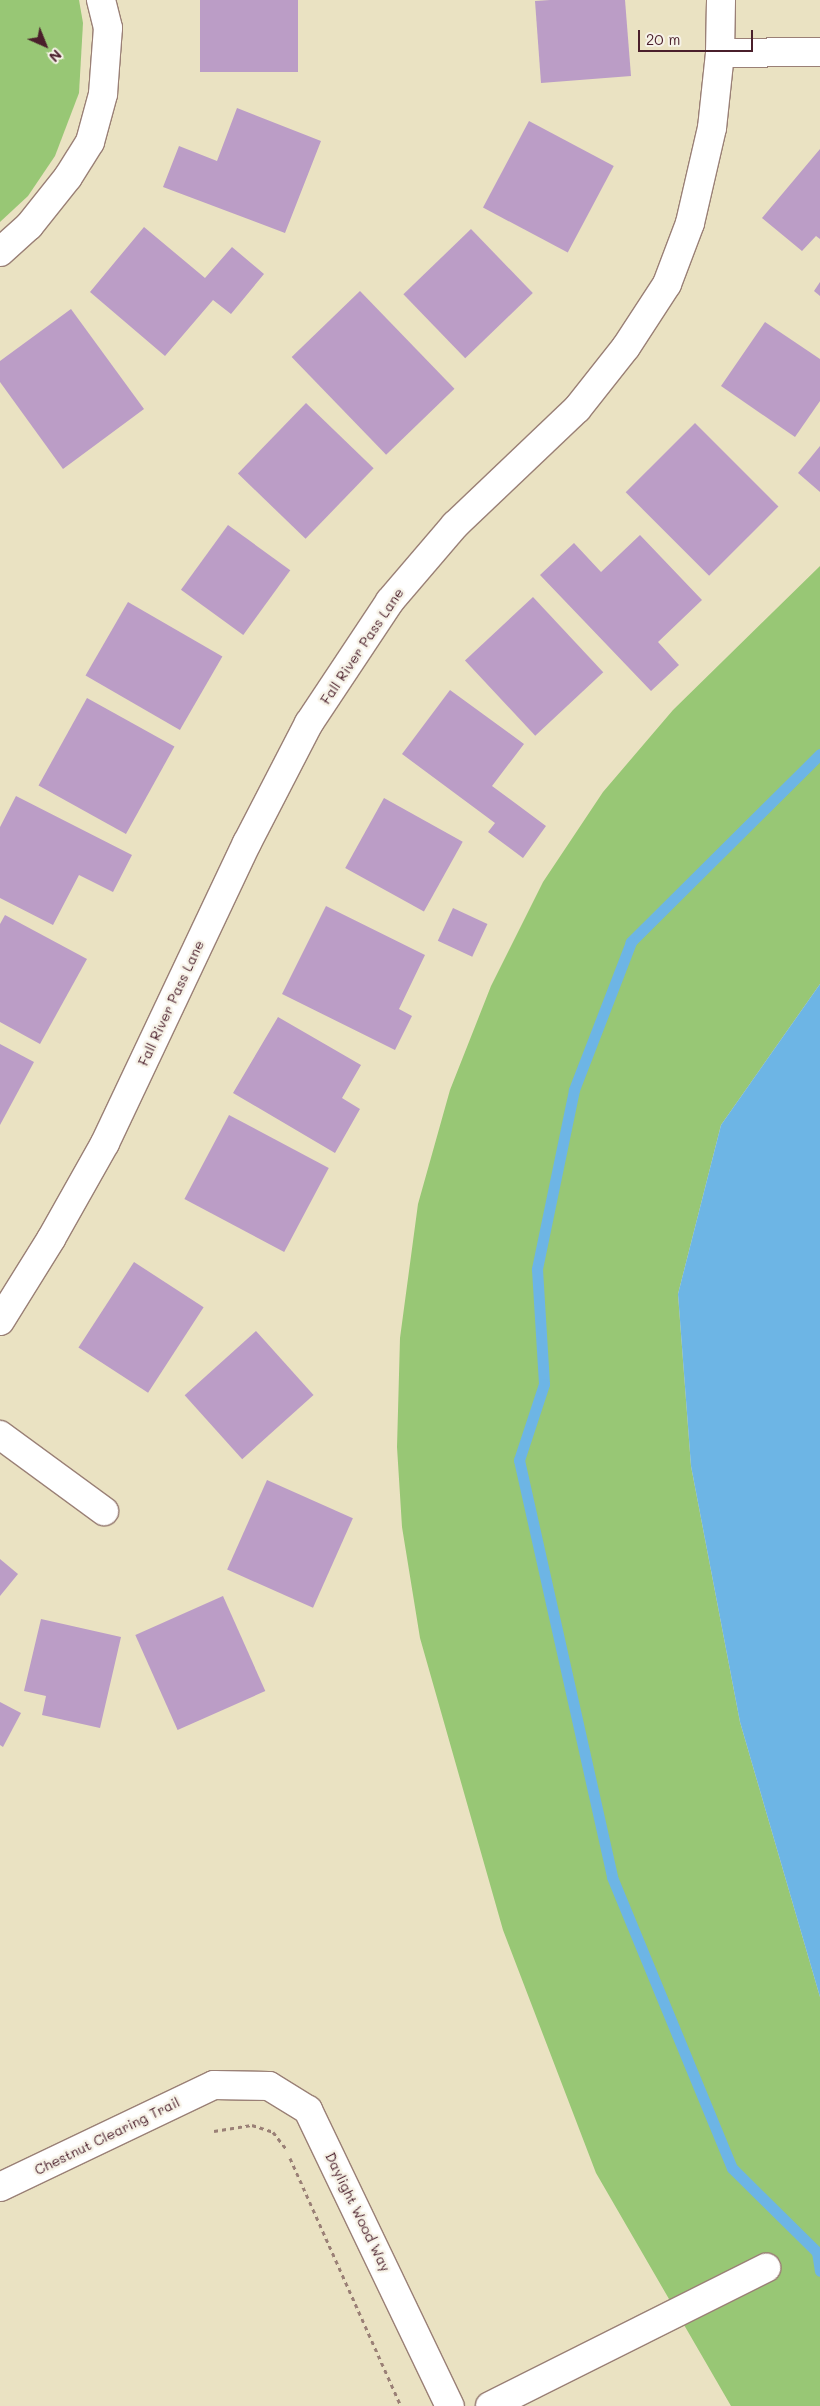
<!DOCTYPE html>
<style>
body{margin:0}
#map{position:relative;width:820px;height:2406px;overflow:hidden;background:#eae2c2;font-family:Mali,sans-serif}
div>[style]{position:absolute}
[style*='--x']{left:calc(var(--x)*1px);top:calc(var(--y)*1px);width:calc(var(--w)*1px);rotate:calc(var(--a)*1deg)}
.green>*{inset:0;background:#98c775}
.water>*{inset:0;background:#6db5e5}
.stream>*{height:11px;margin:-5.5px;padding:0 5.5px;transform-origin:5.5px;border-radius:5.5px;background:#6db5e5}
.building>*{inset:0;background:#bb9dc6;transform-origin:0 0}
.path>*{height:3px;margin-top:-1.5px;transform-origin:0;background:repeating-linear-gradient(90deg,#9a8076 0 4px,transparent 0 8px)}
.roads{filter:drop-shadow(1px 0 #9a8076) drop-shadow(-1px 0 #9a8076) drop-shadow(0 1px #9a8076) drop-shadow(0 -1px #9a8076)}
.minor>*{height:28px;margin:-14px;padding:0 14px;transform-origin:14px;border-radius:14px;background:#fff}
span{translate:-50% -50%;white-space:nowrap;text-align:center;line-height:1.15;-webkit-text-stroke:5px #f7f3e8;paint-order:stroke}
.street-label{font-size:14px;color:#4a1f2b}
.north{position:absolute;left:20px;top:20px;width:50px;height:50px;-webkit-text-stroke:4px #f7f3e8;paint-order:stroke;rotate:136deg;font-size:14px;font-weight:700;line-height:20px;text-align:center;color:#4a1f2b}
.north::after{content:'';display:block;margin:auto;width:18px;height:22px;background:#4a1f2b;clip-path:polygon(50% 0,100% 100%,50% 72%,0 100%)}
.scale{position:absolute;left:638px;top:30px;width:115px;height:22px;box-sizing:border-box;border:2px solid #4a1f2b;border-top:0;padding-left:6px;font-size:15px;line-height:18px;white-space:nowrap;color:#4a1f2b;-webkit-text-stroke:4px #f7f3e8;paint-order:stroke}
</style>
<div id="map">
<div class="green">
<div style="clip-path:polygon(0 0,79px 0,83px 23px,79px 93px,55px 156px,28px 196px,0 222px)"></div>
<div style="clip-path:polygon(820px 566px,820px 984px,721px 1125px,678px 1294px,691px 1466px,740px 1722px,820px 1997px,820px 2406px,731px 2406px,596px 2173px,503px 1930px,420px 1638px,402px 1527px,397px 1447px,400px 1338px,418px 1204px,450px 1090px,491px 986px,543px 882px,603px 792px,673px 710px)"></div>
</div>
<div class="water">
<div style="clip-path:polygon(820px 984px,820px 1997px,740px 1722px,691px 1466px,678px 1294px,721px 1125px)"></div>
</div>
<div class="stream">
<div style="--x:820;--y:754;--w:267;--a:135.2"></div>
<div style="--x:631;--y:942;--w:159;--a:111.1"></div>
<div style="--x:574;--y:1090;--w:183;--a:101.7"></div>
<div style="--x:537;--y:1269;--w:115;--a:86.5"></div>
<div style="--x:544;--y:1384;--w:80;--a:108.2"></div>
<div style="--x:519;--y:1460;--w:427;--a:77.4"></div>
<div style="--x:612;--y:1877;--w:315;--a:67.6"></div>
<div style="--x:732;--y:2168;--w:120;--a:44.7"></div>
<div style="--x:817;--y:2252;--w:19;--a:81"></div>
</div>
<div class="building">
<div style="left:200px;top:0;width:98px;height:72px"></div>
<div style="clip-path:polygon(550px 0,625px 0,631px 76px,541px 83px,535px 1px)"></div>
<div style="clip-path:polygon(237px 108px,321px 141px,285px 233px,163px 187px,179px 146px,217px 161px)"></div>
<div style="left:529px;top:121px;width:96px;height:98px;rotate:28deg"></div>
<div style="clip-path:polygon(820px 149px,820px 239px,816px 236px,802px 251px,762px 218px)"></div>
<div style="clip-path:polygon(144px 227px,205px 278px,232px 247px,264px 274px,231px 314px,213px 300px,165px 356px,90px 292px)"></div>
<div style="left:471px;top:229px;width:89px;height:94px;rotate:46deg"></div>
<div style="clip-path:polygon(820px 282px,820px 296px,814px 291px)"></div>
<div style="left:360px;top:291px;width:136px;height:95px;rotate:46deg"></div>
<div style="clip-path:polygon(71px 309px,144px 409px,63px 469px,0 382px,0 361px)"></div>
<div style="clip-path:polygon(765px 322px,820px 359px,820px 401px,795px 437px,721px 386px)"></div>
<div style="left:306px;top:403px;width:94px;height:98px;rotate:44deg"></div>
<div style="left:695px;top:423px;width:118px;height:98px;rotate:45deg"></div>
<div style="clip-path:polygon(820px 446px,820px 492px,798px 473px)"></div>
<div style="left:228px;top:525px;width:77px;height:80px;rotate:36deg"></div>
<div style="clip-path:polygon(640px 535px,702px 600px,658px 642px,679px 665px,651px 691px,540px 575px,574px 543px,601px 572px)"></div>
<div style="left:533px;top:597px;width:103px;height:93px;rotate:47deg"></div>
<div style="left:128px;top:602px;width:109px;height:85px;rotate:30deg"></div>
<div style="clip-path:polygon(450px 690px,524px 744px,492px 786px,546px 826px,523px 858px,488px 832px,495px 823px,402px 754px)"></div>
<div style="left:87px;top:698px;width:100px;height:100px;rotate:29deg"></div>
<div style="clip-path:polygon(16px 796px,132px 855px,113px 892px,79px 875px,53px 925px,0 898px,0 827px)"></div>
<div style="left:384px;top:798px;width:90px;height:80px;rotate:29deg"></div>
<div style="clip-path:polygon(326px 906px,425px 955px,399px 1009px,412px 1016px,395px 1050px,282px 994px)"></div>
<div style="left:453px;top:908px;width:38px;height:36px;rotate:25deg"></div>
<div style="clip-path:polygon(5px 915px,87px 959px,40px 1044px,0 1022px,0 924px)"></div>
<div style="clip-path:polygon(278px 1017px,361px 1065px,342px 1098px,360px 1109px,335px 1153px,233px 1093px)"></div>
<div style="clip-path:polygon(0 1044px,34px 1062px,0 1125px)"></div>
<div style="left:229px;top:1115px;width:113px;height:95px;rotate:28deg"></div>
<div style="left:134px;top:1262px;width:83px;height:102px;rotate:33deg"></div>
<div style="left:256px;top:1331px;width:86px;height:96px;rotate:48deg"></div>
<div style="left:267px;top:1480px;width:94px;height:98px;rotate:24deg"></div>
<div style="clip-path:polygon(0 1559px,18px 1574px,0 1596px)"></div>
<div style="left:223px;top:1596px;width:104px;height:96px;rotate:66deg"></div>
<div style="clip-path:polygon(41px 1619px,121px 1637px,100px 1728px,42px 1715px,46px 1696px,24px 1691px)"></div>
<div style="clip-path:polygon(0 1702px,21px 1713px,3px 1747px,0 1745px)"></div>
</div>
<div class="path">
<div style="--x:214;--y:2131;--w:38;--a:-9"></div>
<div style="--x:252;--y:2125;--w:22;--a:18"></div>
<div style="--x:273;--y:2132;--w:23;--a:52"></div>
<div style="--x:290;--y:2158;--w:272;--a:65.9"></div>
</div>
<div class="roads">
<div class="minor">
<div style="--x:720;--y:53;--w:100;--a:-0.6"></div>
<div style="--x:0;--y:252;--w:39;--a:-42"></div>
<div style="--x:29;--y:226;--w:63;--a:-51.5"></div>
<div style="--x:68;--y:177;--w:41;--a:-57.8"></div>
<div style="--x:90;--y:142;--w:50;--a:-74.8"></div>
<div style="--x:103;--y:94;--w:66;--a:-85.7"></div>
<div style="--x:108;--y:28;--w:29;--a:-104"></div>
<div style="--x:0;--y:1321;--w:97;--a:-58.1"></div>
<div style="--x:51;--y:1239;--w:110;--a:-60.6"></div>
<div style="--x:105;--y:1143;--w:332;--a:-64.7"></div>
<div style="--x:247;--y:843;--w:135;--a:-62.7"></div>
<div style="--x:309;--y:723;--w:146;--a:-56.4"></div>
<div style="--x:390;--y:601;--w:100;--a:-49.5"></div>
<div style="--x:455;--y:525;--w:168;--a:-43.6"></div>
<div style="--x:577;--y:409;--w:79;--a:-51.7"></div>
<div style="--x:626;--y:347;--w:75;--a:-56.9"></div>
<div style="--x:667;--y:284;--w:65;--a:-69.3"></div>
<div style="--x:690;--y:223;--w:98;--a:-77"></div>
<div style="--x:712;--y:128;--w:75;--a:-83.9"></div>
<div style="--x:720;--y:53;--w:53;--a:-88.9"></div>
<div style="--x:0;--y:1435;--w:129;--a:36.2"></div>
<div style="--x:0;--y:2187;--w:237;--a:-25.5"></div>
<div style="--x:214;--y:2085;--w:55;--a:1"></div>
<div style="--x:269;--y:2086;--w:46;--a:31.6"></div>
<div style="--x:308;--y:2110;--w:328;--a:64.4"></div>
<div style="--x:490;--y:2406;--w:309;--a:-26.6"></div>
</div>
</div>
<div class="street-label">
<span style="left:362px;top:646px;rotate:-56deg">Fall River Pass Lane</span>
<span style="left:171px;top:1003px;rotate:-65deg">Fall River Pass Lane</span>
<span style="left:107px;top:2136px;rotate:-26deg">Chestnut Clearing Trail</span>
<span style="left:358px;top:2212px;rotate:64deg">Daylight Wood Way</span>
</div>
<div class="north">N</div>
<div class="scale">20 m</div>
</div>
